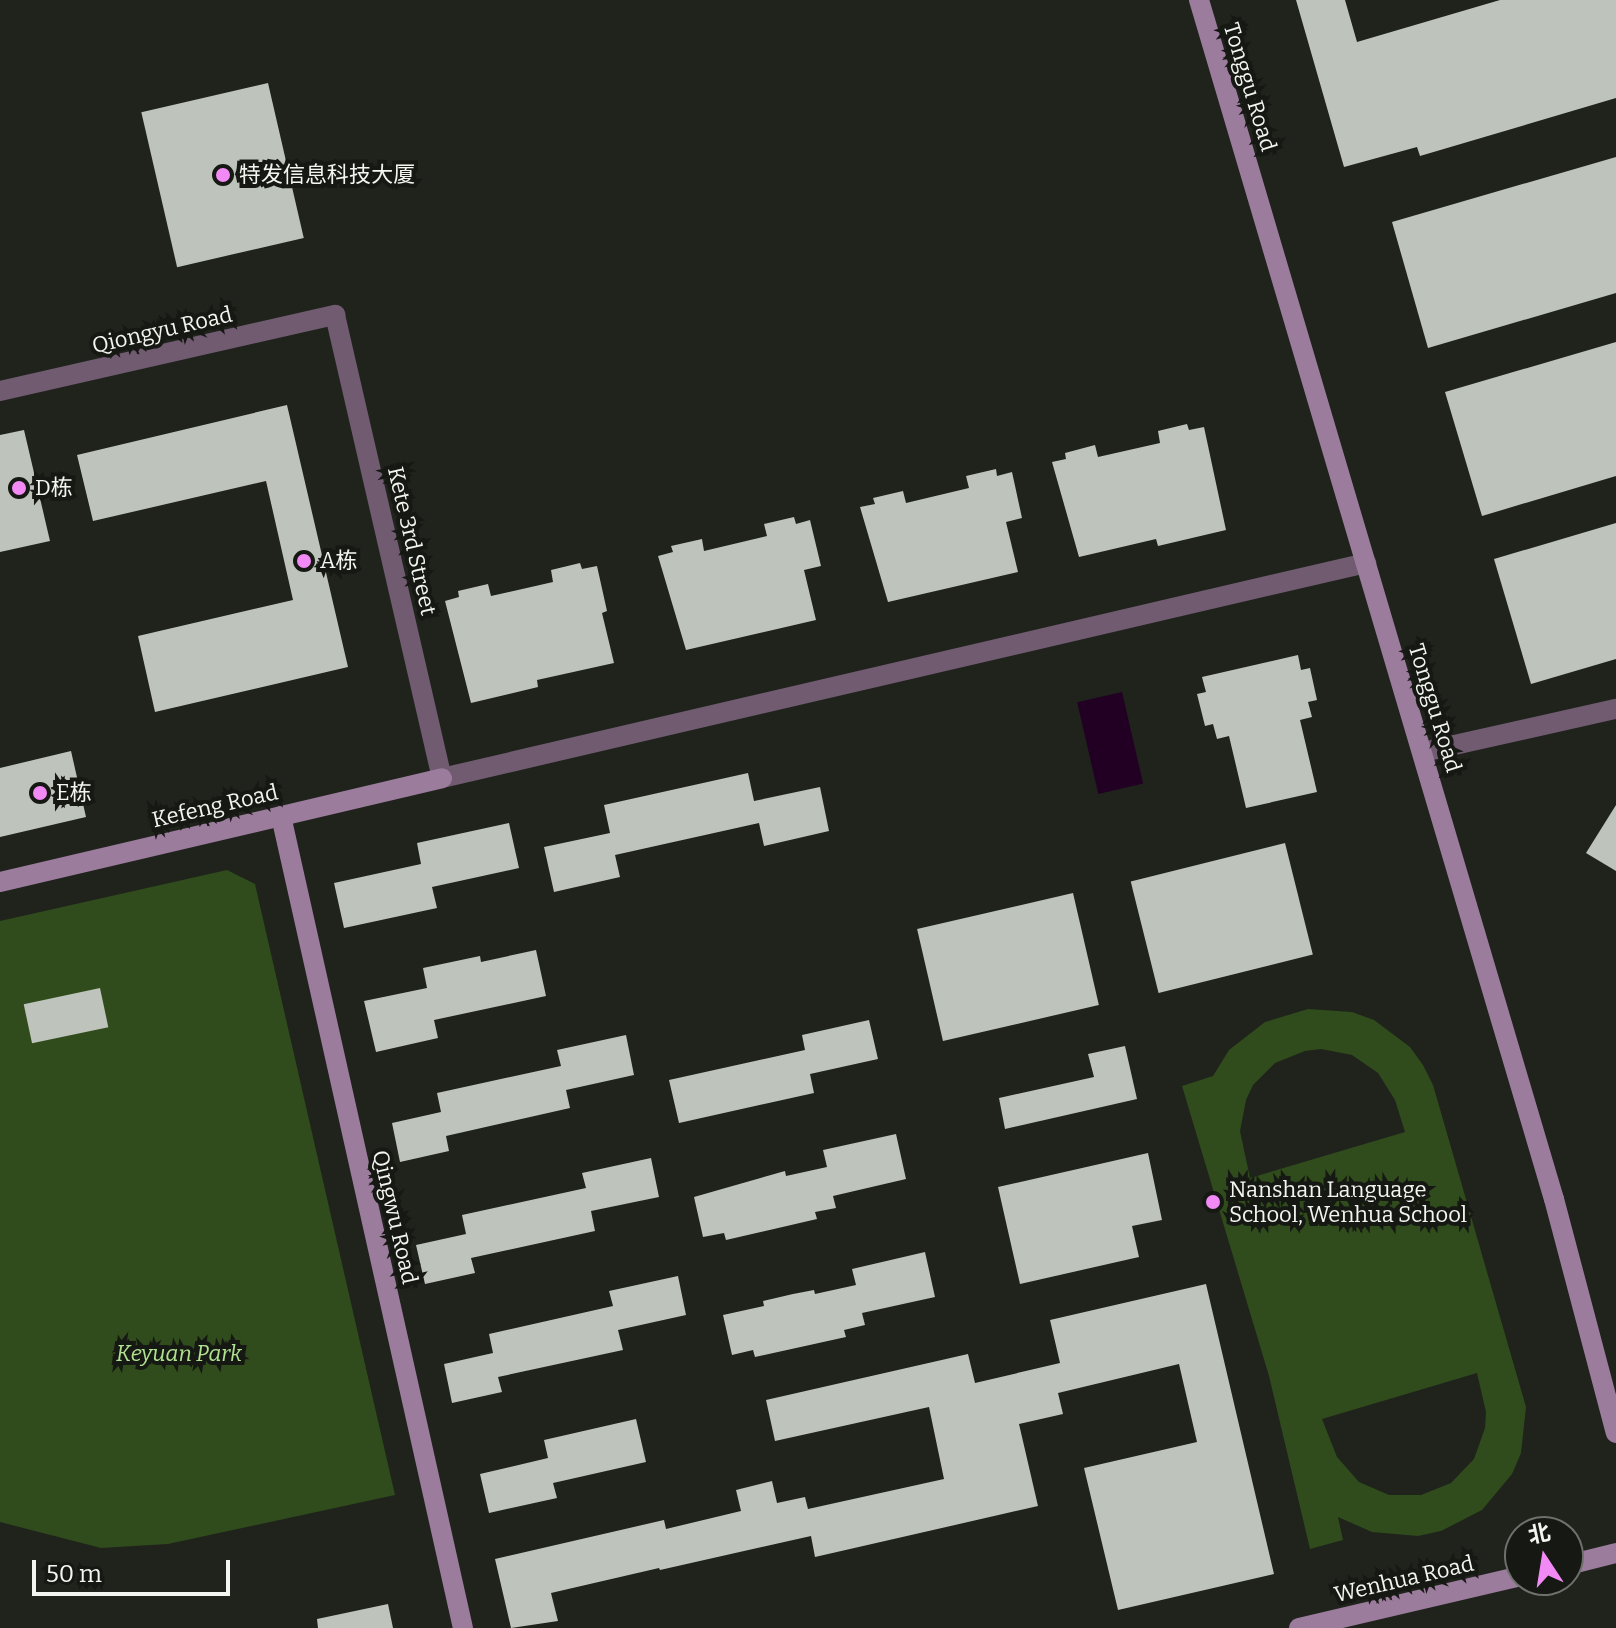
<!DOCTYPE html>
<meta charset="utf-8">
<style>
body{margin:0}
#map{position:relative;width:1616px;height:1628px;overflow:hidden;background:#1f231c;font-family:Bitter,"Noto Sans SC",serif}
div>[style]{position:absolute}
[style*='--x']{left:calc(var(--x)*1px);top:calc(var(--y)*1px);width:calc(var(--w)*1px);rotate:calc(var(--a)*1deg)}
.green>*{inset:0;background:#304b1c}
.water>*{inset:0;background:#210023;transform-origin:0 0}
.building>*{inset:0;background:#bec4bb;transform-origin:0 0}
.street>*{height:20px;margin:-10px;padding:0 10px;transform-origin:10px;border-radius:10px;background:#705b70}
.secondary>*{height:20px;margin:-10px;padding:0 10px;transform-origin:10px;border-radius:10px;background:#9c7c9d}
.dots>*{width:22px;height:22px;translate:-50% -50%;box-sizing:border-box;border:4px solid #161913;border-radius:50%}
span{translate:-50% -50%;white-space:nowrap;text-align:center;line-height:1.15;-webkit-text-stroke:8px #161913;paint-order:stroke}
.street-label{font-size:22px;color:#f2f5f0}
.poi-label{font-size:22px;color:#f2f5f0}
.left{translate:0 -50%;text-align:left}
.park-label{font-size:22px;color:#b0e290;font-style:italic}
.north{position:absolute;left:1504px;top:1516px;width:80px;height:80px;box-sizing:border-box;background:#161913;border:2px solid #6e716b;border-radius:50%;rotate:348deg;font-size:22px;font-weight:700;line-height:32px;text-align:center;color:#f2f5f0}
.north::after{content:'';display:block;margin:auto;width:28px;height:36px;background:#f18af4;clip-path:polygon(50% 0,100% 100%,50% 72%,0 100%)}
.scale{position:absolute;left:32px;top:1560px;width:198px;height:36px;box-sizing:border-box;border:4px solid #f2f5f0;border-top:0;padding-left:10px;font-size:24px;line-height:28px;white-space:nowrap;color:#f2f5f0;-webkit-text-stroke:6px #161913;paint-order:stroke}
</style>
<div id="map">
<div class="green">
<div style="clip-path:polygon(227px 870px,255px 884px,395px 1495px,168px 1544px,101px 1548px,0 1522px,0 921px)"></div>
<div style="clip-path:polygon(evenodd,1308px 1009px,1352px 1012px,1374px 1020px,1410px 1047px,1423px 1065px,1433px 1085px,1526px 1407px,1521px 1453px,1512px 1474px,1482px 1510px,1441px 1531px,1418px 1536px,1372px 1532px,1338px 1517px,1343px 1540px,1310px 1549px,1269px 1376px,1182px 1086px,1213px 1076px,1229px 1050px,1265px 1022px,1308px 1009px,1321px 1049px,1352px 1055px,1378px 1073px,1395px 1100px,1405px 1132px,1250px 1178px,1240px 1131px,1246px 1100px,1253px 1085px,1275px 1063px,1305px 1051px,1321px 1049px,1308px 1009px,1477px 1373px,1486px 1412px,1485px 1428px,1474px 1459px,1451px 1483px,1421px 1495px,1389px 1495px,1359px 1482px,1337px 1457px,1322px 1419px,1477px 1373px)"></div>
</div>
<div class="water">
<div style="left:1122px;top:692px;width:94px;height:46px;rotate:77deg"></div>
</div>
<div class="building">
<div style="clip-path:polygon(1296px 0,1345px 0,1357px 42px,1500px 0,1616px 0,1616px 98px,1420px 156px,1417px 147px,1344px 167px)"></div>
<div style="left:268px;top:83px;width:159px;height:130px;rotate:77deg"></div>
<div style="clip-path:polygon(1616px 157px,1616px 293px,1428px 348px,1392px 222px)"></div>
<div style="clip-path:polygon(1616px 342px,1616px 476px,1482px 516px,1445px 392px)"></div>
<div style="clip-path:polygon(287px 405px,348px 667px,155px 712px,138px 636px,293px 600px,266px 481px,93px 521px,77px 455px)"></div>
<div style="clip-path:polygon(1187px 424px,1189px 430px,1204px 427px,1226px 530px,1158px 546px,1156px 539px,1079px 557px,1052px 462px,1066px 459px,1065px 453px,1095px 445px,1098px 457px,1160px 443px,1158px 431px)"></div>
<div style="clip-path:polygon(24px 430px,50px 541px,0 552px,0 435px)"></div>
<div style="clip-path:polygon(996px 469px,997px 476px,1012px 472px,1022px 518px,1006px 522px,1018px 572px,888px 602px,860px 507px,875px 504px,873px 498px,903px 491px,906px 503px,969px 488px,966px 476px)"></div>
<div style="clip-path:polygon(794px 517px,796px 524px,810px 520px,821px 566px,804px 570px,816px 620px,686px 650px,658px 556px,673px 552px,671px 546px,702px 539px,704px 551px,767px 536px,764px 524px)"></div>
<div style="clip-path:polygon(1616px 523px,1616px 659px,1531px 684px,1494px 559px)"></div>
<div style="clip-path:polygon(580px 563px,582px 569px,597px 566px,607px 611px,602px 613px,614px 663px,537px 680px,538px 687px,471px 703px,445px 601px,459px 597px,458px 591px,488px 584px,491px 596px,553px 582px,551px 570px)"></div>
<div style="clip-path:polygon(1298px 655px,1301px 670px,1310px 668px,1317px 700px,1308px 702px,1312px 717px,1300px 720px,1317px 792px,1246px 808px,1229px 736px,1217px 739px,1213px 724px,1205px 726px,1197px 694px,1206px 692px,1202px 677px)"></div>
<div style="clip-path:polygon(71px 751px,86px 817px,0 837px,0 768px)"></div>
<div style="clip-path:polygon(748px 773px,754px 801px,820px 787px,829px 831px,764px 846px,759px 823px,615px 855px,620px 877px,554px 892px,544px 847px,610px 833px,604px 805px)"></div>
<div style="clip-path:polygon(1616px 805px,1616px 871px,1586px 853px)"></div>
<div style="clip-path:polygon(509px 823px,519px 868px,432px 887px,437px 908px,344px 928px,334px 883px,421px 864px,417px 843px)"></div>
<div style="left:1285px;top:843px;width:115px;height:159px;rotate:76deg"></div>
<div style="left:1073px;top:893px;width:115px;height:160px;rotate:77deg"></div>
<div style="clip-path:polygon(536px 950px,546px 996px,434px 1020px,438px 1038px,376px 1052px,364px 1001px,427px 988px,423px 968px,480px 956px,481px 962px)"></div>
<div style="left:100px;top:988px;width:40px;height:78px;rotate:78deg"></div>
<div style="clip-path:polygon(869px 1020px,878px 1059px,810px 1074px,814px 1093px,679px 1123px,669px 1080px,805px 1050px,802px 1035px)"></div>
<div style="clip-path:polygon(626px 1035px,634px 1075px,566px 1090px,570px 1108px,446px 1136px,449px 1151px,400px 1162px,392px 1123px,441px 1112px,437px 1093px,561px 1066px,557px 1050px)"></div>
<div style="clip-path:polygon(1125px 1046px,1137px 1099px,1005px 1129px,999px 1098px,1094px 1077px,1088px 1054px)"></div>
<div style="clip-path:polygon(896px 1134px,906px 1179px,833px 1196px,836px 1208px,815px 1212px,817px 1219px,726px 1240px,724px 1233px,703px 1237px,694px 1197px,785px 1171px,786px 1176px,827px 1167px,823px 1150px)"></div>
<div style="clip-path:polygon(1148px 1153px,1162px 1220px,1132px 1226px,1139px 1257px,1020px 1284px,998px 1187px)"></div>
<div style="clip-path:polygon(651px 1158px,659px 1197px,591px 1211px,595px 1231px,471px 1258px,475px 1273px,425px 1284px,416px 1245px,466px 1234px,462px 1215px,586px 1188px,582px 1173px)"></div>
<div style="clip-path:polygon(925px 1252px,935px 1297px,862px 1313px,865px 1325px,844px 1330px,846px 1337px,755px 1357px,753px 1350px,732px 1355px,723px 1315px,764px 1306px,763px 1301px,793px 1294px,814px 1290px,815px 1294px,856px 1285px,852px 1269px)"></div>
<div style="clip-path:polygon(678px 1276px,686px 1315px,618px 1330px,623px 1350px,498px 1377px,502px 1392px,452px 1403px,444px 1364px,493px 1353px,489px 1334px,613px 1306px,609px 1291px)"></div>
<div style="clip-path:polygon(1206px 1284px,1274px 1574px,1118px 1610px,1084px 1468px,1197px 1442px,1179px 1364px,1058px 1393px,1063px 1414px,1019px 1424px,1038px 1506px,815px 1557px,811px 1536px,660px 1570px,659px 1568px,551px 1593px,558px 1621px,511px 1628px,495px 1559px,664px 1520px,666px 1529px,741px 1511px,736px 1490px,772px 1481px,777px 1503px,805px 1497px,808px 1509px,944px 1479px,929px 1407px,775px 1441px,766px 1400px,968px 1354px,975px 1383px,1060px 1363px,1050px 1320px)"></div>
<div style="clip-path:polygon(636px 1419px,646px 1462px,553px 1483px,557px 1498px,489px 1513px,480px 1474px,548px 1458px,544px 1440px)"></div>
<div style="clip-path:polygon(388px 1604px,393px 1628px,318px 1628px,317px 1619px)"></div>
</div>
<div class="street">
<div style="--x:0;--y:391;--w:344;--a:-12.8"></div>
<div style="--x:335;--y:315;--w:475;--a:77"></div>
<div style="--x:442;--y:778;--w:949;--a:-13.1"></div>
<div style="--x:1423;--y:752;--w:198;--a:-12.6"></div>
</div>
<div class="secondary">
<div style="--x:1199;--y:0;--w:1250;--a:73.51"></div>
<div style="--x:1554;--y:1199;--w:242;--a:75.2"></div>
<div style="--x:281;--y:816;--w:832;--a:77.37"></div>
<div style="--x:0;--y:882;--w:454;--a:-13.2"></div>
<div style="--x:1568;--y:1565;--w:49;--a:-14"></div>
<div style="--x:1299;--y:1628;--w:227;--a:-13.2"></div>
</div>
<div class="dots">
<div style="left:223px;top:175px;background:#f18af4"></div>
<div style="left:19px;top:488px;background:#f18af4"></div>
<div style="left:304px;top:561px;background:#f18af4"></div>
<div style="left:40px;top:793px;background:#f18af4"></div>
<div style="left:1213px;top:1202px;background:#f18af4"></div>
</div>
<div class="street-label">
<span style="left:1250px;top:87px;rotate:73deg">Tonggu Road</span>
<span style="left:162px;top:330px;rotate:-13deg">Qiongyu Road</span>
<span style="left:412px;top:541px;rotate:77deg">Kete 3rd Street</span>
<span style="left:1435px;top:708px;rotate:73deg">Tonggu Road</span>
<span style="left:215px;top:806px;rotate:-13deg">Kefeng Road</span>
<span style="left:395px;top:1217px;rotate:77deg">Qingwu Road</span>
<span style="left:1404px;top:1579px;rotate:-13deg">Wenhua Road</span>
</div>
<div class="poi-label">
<span class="left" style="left:239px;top:175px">特发信息科技大厦</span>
<span class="left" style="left:35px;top:488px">D栋</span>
<span class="left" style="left:320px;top:561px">A栋</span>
<span class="left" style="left:56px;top:793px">E栋</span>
<span class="left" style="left:1229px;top:1202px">Nanshan Language<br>School, Wenhua School</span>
</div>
<div class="park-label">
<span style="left:179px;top:1354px">Keyuan Park</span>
</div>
<div class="north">北</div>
<div class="scale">50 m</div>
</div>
